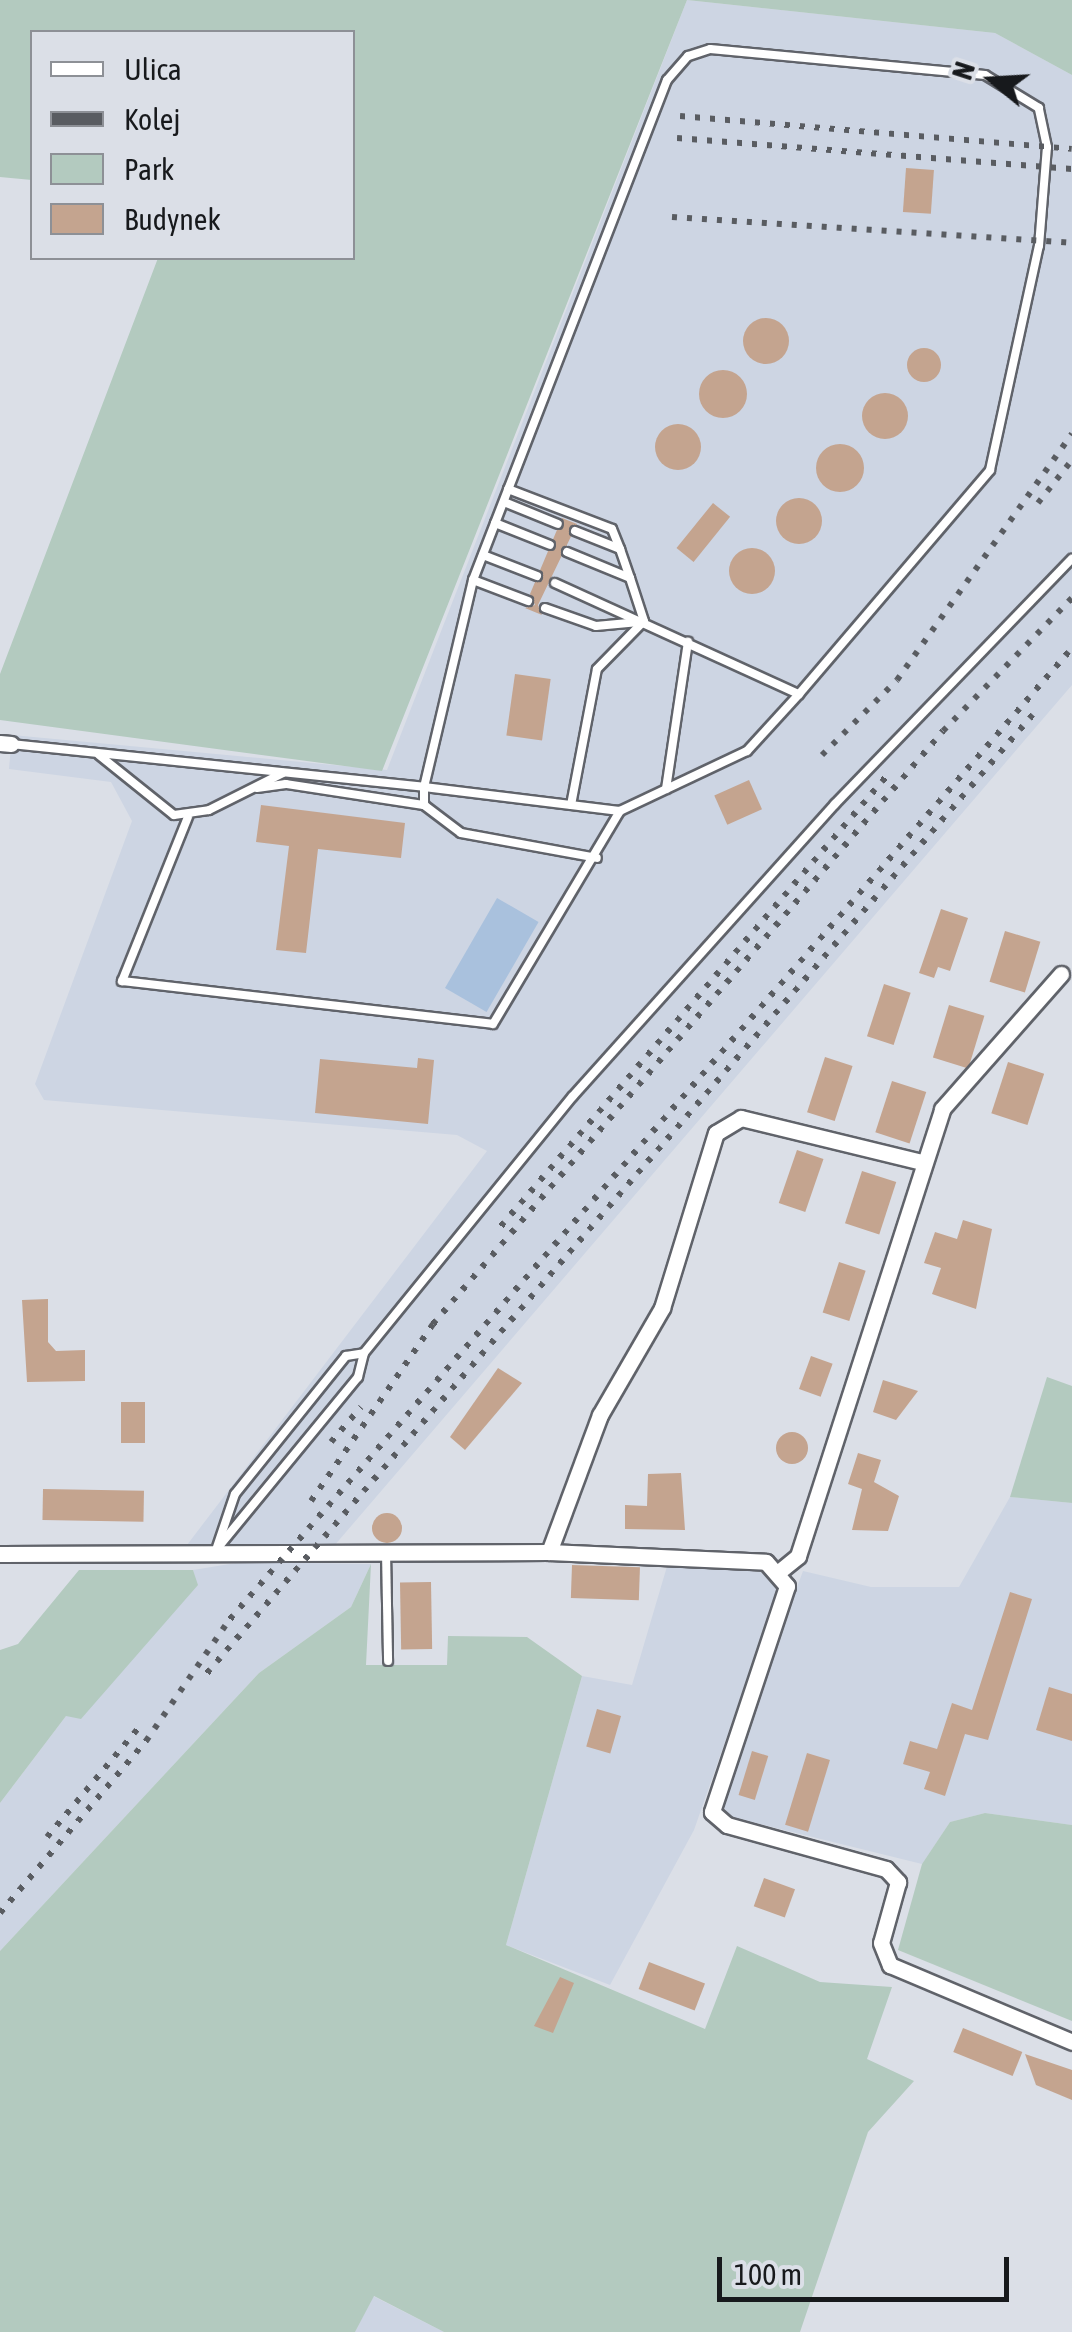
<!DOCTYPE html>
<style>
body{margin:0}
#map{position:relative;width:1072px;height:2332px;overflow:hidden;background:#dbdfe7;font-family:"Asap Condensed",sans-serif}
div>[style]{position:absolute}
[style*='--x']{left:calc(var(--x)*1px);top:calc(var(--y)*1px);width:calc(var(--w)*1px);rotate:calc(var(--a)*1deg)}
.built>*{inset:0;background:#cdd5e3}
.green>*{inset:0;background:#b3cabf}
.water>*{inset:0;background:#a9c1dd;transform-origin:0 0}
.building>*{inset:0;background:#c4a48f;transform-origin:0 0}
.round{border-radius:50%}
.roads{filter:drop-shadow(2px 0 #60636a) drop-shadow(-2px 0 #60636a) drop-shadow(0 2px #60636a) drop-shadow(0 -2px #60636a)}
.service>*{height:8px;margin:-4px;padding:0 4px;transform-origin:4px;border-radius:4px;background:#fff}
.minor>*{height:15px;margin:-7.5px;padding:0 7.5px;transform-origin:7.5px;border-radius:7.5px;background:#fff}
.rail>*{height:6px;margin-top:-3px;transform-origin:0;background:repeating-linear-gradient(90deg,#595c61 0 5px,transparent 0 15px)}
span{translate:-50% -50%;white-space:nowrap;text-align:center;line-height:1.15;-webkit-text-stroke:9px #dbdfe7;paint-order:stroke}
.legend{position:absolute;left:30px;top:30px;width:325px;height:230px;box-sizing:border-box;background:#dbdfe7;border:2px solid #8d9096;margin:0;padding:12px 18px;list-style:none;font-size:30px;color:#17191c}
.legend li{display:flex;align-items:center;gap:20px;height:50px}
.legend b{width:50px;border:2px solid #8d9096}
.north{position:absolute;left:942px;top:30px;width:100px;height:100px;-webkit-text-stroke:8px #dbdfe7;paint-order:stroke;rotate:288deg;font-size:28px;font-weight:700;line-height:40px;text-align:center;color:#17191c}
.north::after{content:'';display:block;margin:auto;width:35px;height:45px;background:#17191c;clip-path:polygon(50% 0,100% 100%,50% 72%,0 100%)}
.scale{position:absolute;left:717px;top:2257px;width:292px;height:45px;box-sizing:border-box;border:5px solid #17191c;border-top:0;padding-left:12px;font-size:30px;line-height:35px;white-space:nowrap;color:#17191c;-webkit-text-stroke:8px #dbdfe7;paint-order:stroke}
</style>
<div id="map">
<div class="built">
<div style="clip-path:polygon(687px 0,995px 33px,1072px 75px,1072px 685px,334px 1546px,187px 1545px,487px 1151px,457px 1135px,44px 1100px,35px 1084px,132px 821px,111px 782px,9px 769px,12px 735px,387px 770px)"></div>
<div style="clip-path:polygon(1010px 1497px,1072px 1503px,1072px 1825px,985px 1813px,950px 1822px,922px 1864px,728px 1816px,720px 1797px,803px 1571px,871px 1587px,959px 1587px)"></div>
<div style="clip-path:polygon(242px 1562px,371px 1564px,351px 1607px,259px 1673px,0 1951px,0 1803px,66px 1716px,197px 1585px,193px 1570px)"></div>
<div style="clip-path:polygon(668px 1563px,763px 1572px,779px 1588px,694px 1830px,610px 1985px,506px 1945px,582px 1676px,632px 1685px)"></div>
<div style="clip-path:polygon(373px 2296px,444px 2332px,355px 2332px)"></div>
</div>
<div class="green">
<div style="clip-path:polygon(0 0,1072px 0,1072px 75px,995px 33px,687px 0,382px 771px,0 720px,0 674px,158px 258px,352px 258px,352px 32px,32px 32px,32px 180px,0 177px)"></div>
<div style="clip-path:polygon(1047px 1377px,1072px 1386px,1072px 1503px,1010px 1497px)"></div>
<div style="clip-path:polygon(371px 1564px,366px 1665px,447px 1665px,448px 1636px,527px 1637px,582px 1676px,506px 1945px,705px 2029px,737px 1946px,820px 1982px,892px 1987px,867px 2059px,914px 2081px,868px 2132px,800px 2332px,444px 2332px,374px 2296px,355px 2332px,0 2332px,0 1951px,259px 1673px,351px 1607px)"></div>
<div style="clip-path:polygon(79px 1570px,193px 1570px,198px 1585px,81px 1719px,66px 1716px,0 1803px,0 1650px,18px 1644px)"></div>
<div style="clip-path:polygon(985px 1813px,1072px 1825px,1072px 2021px,898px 1950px,922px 1864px,950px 1822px)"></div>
</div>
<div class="water">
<div style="left:497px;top:898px;width:48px;height:104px;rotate:30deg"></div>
</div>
<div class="building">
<div style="left:906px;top:168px;width:28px;height:44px;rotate:4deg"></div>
<div class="round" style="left:743px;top:318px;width:46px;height:46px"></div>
<div class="round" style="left:907px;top:348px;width:34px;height:34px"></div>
<div class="round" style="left:699px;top:370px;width:48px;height:48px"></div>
<div class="round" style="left:862px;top:393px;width:46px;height:46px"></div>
<div class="round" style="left:655px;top:424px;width:46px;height:46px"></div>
<div class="round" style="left:816px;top:444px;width:48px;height:48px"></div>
<div class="round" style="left:776px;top:498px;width:46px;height:46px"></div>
<div style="left:713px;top:503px;width:22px;height:58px;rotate:39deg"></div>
<div style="clip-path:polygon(562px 518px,577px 524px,538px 605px,542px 615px,525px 608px,535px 605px,530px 594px)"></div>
<div class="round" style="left:729px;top:548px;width:46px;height:46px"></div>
<div style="left:515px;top:674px;width:36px;height:62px;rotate:8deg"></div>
<div style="left:749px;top:780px;width:32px;height:38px;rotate:66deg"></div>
<div style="clip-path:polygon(261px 805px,405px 823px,401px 858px,318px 849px,306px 953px,276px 950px,289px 846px,256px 842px)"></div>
<div style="clip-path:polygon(941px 909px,968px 918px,950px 971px,938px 967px,934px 978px,919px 973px)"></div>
<div style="left:1005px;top:931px;width:37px;height:53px;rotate:17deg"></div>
<div style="left:884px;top:984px;width:28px;height:55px;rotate:18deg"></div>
<div style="left:949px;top:1005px;width:37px;height:55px;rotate:17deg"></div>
<div style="left:825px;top:1057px;width:29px;height:58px;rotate:18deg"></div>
<div style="clip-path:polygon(418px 1058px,434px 1060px,428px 1124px,315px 1113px,320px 1059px,417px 1068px)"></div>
<div style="left:1008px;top:1062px;width:38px;height:54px;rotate:18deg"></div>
<div style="left:892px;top:1081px;width:36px;height:54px;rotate:18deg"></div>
<div style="left:797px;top:1150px;width:28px;height:56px;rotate:19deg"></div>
<div style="left:862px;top:1171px;width:36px;height:55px;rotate:18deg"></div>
<div style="clip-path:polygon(963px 1220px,992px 1229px,976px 1309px,932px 1294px,941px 1268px,924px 1263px,935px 1232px,957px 1239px)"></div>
<div style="left:839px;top:1262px;width:28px;height:53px;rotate:18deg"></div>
<div style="clip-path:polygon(48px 1299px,48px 1342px,56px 1351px,85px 1350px,85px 1381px,27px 1382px,22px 1300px)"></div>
<div style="left:811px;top:1356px;width:23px;height:35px;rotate:20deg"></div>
<div style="clip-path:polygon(498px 1368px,522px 1383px,465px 1450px,450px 1437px)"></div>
<div style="clip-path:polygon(883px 1380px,918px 1391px,896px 1420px,873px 1412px)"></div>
<div style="left:121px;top:1402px;width:24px;height:41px"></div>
<div class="round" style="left:776px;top:1432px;width:32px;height:32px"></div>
<div style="clip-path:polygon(858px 1453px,881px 1460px,874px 1482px,899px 1496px,888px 1531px,852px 1530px,862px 1489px,848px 1484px)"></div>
<div style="clip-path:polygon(681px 1473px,685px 1530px,625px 1529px,625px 1505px,647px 1506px,648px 1474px)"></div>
<div style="left:43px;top:1489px;width:101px;height:31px;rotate:1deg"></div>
<div class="round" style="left:372px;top:1513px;width:30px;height:30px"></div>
<div style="left:572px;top:1565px;width:68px;height:33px;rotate:2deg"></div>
<div style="left:431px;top:1582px;width:67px;height:31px;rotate:89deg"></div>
<div style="clip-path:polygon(1010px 1592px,1032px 1599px,988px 1740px,965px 1734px,945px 1796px,924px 1789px,930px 1772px,903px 1764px,910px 1741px,937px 1749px,952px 1703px,972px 1710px)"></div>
<div style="clip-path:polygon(1049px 1687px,1072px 1694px,1072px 1741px,1036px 1730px)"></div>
<div style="left:597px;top:1709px;width:25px;height:39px;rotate:16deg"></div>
<div style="left:752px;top:1751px;width:17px;height:46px;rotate:17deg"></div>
<div style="left:807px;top:1753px;width:24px;height:75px;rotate:17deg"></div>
<div style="left:764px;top:1878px;width:33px;height:30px;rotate:20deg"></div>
<div style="left:649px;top:1962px;width:60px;height:29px;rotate:21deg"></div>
<div style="clip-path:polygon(560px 1977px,574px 1983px,553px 2033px,534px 2026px)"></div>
<div style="left:963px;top:2028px;width:64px;height:26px;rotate:22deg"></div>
<div style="clip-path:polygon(1025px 2054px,1072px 2070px,1072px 2100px,1036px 2085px)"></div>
</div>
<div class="roads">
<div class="service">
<div style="--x:508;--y:489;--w:111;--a:21"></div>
<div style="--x:612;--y:529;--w:22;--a:68"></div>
<div style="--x:504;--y:502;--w:58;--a:22.2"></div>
<div style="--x:495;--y:523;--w:59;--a:21.8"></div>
<div style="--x:575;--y:531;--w:48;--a:21.8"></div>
<div style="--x:620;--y:549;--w:31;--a:71"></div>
<div style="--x:567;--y:552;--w:68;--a:22.4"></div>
<div style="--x:630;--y:578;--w:45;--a:72"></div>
<div style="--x:483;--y:555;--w:58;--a:21.3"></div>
<div style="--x:473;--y:580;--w:59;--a:20.9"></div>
<div style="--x:555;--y:583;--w:268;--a:24.5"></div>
<div style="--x:799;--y:694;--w:294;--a:-49.5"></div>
<div style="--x:990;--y:470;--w:229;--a:-77.7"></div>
<div style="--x:1039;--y:246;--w:99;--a:-85.4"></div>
<div style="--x:1047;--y:147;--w:40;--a:-102"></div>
<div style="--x:1039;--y:108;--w:63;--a:-148.6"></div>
<div style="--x:985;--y:75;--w:276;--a:-174.6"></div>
<div style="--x:710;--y:49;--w:23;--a:162"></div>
<div style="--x:688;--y:56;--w:32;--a:131"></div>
<div style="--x:667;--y:80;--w:536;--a:111.21"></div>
<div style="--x:473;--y:580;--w:213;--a:103.3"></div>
<div style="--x:424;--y:787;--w:197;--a:7"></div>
<div style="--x:545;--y:608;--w:54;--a:19.4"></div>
<div style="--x:596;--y:626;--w:43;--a:-5.3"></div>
<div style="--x:11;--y:744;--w:415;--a:5.9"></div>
<div style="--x:424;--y:787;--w:18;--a:90"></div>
<div style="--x:424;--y:805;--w:46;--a:37.1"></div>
<div style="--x:461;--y:833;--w:138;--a:10.4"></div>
<div style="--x:99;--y:755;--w:96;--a:38.7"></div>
<div style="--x:174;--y:815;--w:35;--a:-8"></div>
<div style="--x:209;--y:810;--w:83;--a:-26.6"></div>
<div style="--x:257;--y:788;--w:29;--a:-8"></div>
<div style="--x:286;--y:784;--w:140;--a:8.7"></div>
<div style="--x:666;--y:789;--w:149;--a:-81.5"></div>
<div style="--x:571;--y:805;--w:138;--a:-79.2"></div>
<div style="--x:597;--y:669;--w:67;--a:-45.6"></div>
<div style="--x:188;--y:817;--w:177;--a:111.9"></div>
<div style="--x:122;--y:981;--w:373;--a:6.6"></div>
<div style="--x:493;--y:1024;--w:248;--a:-59.2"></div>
<div style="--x:620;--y:811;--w:140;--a:-25.3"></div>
<div style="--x:747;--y:751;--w:77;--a:-47.6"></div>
<div style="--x:364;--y:1353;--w:331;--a:-50.9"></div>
<div style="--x:573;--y:1096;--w:392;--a:-48.1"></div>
<div style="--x:835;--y:804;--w:341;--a:-46"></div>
<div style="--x:364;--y:1353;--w:25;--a:104"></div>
<div style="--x:358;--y:1377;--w:224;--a:129.4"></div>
<div style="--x:216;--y:1550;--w:59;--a:-71.3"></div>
<div style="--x:235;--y:1494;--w:177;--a:-51.2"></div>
<div style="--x:346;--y:1356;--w:18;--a:-9"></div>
<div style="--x:386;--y:1552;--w:109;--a:88.9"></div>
</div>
<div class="minor">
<div style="--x:0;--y:743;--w:11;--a:5"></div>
<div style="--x:549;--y:1552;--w:146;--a:-69.6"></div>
<div style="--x:600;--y:1415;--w:124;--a:-59.9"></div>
<div style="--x:662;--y:1308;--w:183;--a:-72.9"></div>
<div style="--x:716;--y:1133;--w:29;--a:-31"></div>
<div style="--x:741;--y:1118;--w:186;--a:13.7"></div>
<div style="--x:0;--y:1554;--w:549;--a:-0.21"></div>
<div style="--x:549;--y:1552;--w:217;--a:2.6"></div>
<div style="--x:766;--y:1562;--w:32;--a:49"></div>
<div style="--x:787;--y:1586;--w:238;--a:108.4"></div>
<div style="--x:712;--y:1812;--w:20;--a:41"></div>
<div style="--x:727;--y:1825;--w:165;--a:15.5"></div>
<div style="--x:886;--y:1869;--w:18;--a:47"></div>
<div style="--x:898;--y:1882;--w:63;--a:105.6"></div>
<div style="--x:881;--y:1943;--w:24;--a:68"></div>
<div style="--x:890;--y:1965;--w:198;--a:22.9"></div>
<div style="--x:781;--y:1570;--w:22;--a:-39"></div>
<div style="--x:798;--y:1556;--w:470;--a:-72.1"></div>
<div style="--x:942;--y:1109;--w:180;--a:-48.6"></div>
</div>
</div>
<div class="rail">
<div style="--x:680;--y:116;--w:393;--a:4.8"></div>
<div style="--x:677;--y:138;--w:396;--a:4.5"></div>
<div style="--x:672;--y:217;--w:401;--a:3.7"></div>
<div style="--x:1038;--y:503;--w:55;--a:-51.7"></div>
<div style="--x:822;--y:755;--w:106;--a:-45"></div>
<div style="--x:897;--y:680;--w:302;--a:-54.6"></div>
<div style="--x:501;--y:1226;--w:590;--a:-49.4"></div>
<div style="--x:331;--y:1442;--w:46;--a:-49.4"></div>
<div style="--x:311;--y:1501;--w:215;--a:-55.4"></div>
<div style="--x:433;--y:1324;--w:782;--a:-49.3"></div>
<div style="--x:943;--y:731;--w:185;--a:-45.9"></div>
<div style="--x:207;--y:1673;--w:1270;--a:-49.25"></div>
<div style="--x:47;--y:1837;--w:145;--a:-50"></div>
<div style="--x:0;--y:1913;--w:226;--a:-49.7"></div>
<div style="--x:146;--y:1741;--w:148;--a:-55.5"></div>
<div style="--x:230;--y:1619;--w:1285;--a:-49.07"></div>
</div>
<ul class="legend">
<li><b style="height:12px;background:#fff"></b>Ulica</li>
<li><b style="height:12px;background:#595c61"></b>Kolej</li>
<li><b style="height:28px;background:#b3cabf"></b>Park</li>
<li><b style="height:28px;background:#c4a48f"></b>Budynek</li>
</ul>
<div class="north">N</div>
<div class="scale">100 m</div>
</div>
